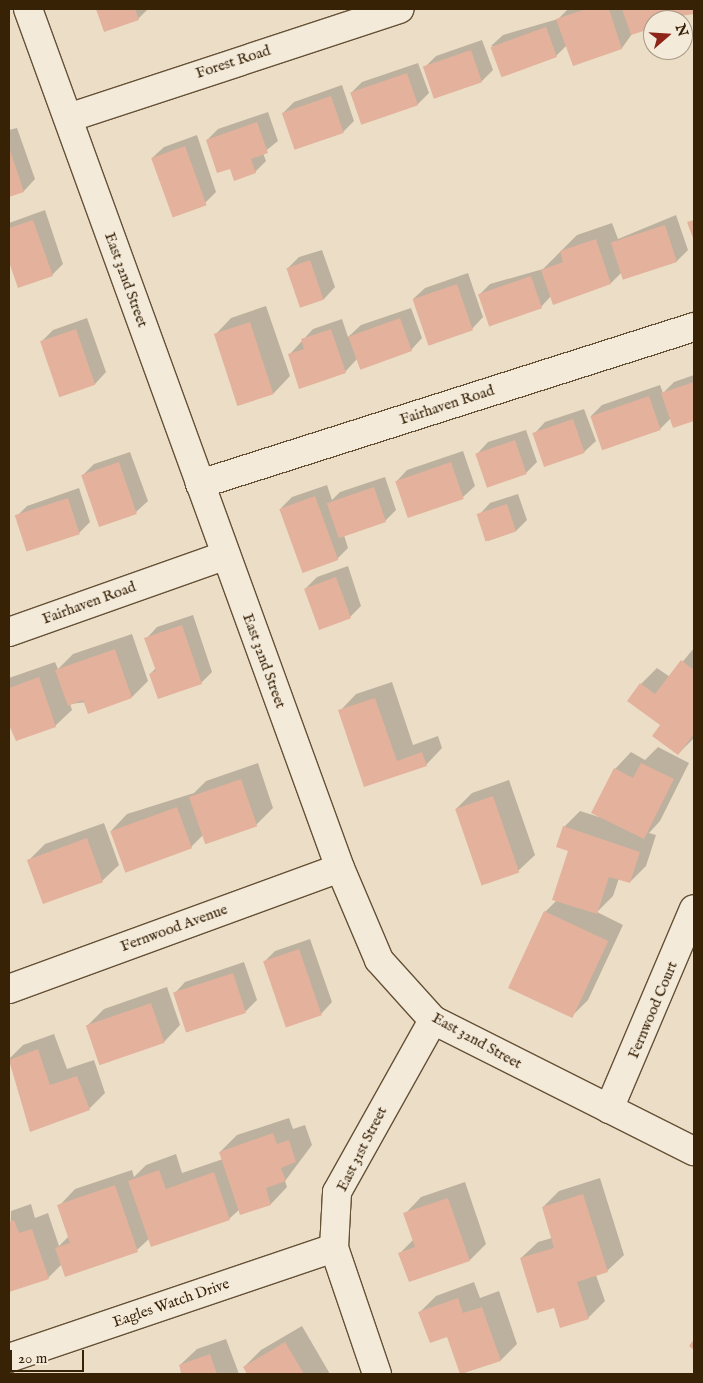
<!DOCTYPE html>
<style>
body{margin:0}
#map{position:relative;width:703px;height:1383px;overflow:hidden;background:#ecdec6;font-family:"IM FELL English",serif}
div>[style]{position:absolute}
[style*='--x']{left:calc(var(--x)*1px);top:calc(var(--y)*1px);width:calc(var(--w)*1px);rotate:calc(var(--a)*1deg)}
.shadow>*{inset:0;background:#0003}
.building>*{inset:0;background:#e3b19c;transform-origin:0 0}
.roads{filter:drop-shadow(1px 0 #655136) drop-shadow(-1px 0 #655136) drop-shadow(0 1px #655136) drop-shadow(0 -1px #655136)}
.minor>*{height:28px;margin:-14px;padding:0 14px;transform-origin:14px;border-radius:14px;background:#f3eada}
span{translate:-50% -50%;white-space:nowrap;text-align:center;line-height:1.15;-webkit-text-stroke:4px #f3eada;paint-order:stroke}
.street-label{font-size:15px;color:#382206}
.frame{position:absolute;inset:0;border:10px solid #382206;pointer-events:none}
.north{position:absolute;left:643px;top:10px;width:50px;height:50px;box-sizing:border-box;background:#f3eada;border:1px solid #a89a85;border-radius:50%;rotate:71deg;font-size:14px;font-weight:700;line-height:20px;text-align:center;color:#382206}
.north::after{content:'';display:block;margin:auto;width:18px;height:22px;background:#8f2418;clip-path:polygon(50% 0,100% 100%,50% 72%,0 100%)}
.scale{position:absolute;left:10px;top:1350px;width:74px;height:22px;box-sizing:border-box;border:2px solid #382206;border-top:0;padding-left:6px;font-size:15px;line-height:18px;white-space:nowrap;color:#382206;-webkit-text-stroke:4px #f3eada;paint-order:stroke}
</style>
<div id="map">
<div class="shadow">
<div style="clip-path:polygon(98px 9px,148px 9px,138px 19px,105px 30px)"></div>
<div style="clip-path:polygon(568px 9px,694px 9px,694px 12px,653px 20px,653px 26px,632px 34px,622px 48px,573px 64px,567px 45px,556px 56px,491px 46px,503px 35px,558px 19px)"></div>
<div style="clip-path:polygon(482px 40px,493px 70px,482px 81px,435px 97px,425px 67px,436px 56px)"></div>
<div style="clip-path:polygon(418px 63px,429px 93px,418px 104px,361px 123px,351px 93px,362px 82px)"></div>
<div style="clip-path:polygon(342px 85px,354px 121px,343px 132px,283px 113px,294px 102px)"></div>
<div style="clip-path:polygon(268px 112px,278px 141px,263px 153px,266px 161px,255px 172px,231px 167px,207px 140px,218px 129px)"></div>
<div style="clip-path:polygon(17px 128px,35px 179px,24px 191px,9px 196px,9px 130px)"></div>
<div style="clip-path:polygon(197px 135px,216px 192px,205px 203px,152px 158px,164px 147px)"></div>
<div style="clip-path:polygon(45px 210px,63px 264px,52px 275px,19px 287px,9px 258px,9px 223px)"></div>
<div style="clip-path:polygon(676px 215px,688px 250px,677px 261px,622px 272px,611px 283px,551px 296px,541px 307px,479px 295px,490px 284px,543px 269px,577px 235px,612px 223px,618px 239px)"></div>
<div style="clip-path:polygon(322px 250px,335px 287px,324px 299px,301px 306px,288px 268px,299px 257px)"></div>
<div style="clip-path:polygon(468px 273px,483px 317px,472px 329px,413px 299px,425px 288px)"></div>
<div style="clip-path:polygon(266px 306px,290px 376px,274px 393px,239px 405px,215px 335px,231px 318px)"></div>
<div style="clip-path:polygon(411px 308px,422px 338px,411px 350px,357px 359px,345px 372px,289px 355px,313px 329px,342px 319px,348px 337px,361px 325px)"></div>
<div style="clip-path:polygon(87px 318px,106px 372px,95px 384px,60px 395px,42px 341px,53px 330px)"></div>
<div style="clip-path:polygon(694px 375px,694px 420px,674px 427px,671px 418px,660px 429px,591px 416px,602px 405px,660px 385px,663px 393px,674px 382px)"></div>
<div style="clip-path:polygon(584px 409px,596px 441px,584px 452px,534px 434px,545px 422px)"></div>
<div style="clip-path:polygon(526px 430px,537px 462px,526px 473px,477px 454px,488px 442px)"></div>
<div style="clip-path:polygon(463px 451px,475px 486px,463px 497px,408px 517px,396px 482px,407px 470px)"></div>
<div style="clip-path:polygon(130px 452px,148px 501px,136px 512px,83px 475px,94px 464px)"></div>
<div style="clip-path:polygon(385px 477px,396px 510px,385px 521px,344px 535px,348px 548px,337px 559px,281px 508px,292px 497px,327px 485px,332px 500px,340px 492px)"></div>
<div style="clip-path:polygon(79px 488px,90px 522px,79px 533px,16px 517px,27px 506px)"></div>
<div style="clip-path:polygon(518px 494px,527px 520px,516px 531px,488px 541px,479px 515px,490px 503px)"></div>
<div style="clip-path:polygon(348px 566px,361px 606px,350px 617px,306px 588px,317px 577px)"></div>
<div style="clip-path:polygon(193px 615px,212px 672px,201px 683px,150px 674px,156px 668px,146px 639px,157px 627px)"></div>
<div style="clip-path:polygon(132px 634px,148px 681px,132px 697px,70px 704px,72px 710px,55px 726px,9px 724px,9px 678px,55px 662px,58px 669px,73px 654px)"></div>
<div style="clip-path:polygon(694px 648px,694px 738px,678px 754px,641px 684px,657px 668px,670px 677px)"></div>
<div style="clip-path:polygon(392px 682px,413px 745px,438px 736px,442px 748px,426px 765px,365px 786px,340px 711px,356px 694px)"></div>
<div style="clip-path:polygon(658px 747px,689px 763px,660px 821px,649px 833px,656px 835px,646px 866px,630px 882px,619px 878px,613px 896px,597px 912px,623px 925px,588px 1000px,572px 1016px,545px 912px,557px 900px,569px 850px,564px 827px,580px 811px,599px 817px,615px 769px,631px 752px,645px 760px)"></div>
<div style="clip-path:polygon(258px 763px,273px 808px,257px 824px,206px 842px,203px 835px,191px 847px,111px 831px,127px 814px,194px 793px,206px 781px)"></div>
<div style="clip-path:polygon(509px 780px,535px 855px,518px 871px,456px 809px,472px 793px)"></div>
<div style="clip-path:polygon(104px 823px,119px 865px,102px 881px,29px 860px,45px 844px)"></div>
<div style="clip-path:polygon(310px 939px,332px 1002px,321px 1014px,264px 962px,275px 951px)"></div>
<div style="clip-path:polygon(244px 962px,257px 1000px,246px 1011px,187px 1032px,174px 994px,185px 982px)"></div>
<div style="clip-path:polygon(167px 987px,180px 1025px,164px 1042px,88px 1025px,104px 1009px)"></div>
<div style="clip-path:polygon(54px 1034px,67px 1069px,94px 1060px,105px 1093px,89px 1109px,30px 1130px,9px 1059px,23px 1045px)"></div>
<div style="clip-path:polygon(289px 1118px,293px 1129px,305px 1125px,312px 1145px,285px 1181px,287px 1187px,271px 1204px,241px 1214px,240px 1209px,229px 1219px,150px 1238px,137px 1250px,62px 1264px,48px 1278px,9px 1291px,11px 1211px,31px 1204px,35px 1218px,48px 1213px,59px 1246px,69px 1236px,59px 1206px,75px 1189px,132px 1170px,134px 1177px,146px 1165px,176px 1154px,182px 1173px,223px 1159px,220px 1152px,237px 1135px)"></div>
<div style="clip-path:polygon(600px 1178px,624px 1255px,607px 1271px,596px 1275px,605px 1301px,588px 1318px,554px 1307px,521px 1258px,538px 1242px,552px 1238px,543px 1207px,559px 1191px)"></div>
<div style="clip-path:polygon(465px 1182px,486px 1244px,470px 1260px,400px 1253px,413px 1240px,405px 1214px,421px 1197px)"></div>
<div style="clip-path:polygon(474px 1282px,480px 1298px,499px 1291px,517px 1344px,501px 1360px,461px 1374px,448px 1335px,420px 1312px,436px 1296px)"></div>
<div style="clip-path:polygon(302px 1326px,330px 1374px,249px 1374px,244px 1367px,261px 1350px)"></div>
<div style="clip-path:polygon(226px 1339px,239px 1374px,181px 1374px,180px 1365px,197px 1349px)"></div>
</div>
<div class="building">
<div style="clip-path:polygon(96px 9px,135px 9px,139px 20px,104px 32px)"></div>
<div style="clip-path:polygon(586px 9px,609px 9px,622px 49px,573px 66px,556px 19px)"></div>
<div style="clip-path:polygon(622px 9px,694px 9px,694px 14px,653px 20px,653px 28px,631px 35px)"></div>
<div style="left:546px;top:27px;width:32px;height:59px;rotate:70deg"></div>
<div style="left:471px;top:50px;width:34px;height:51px;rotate:71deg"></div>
<div style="left:407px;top:73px;width:34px;height:60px;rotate:71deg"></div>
<div style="left:331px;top:96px;width:39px;height:52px;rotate:71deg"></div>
<div style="clip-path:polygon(257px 122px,268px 153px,251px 159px,256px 173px,234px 181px,230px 169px,217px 173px,206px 140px)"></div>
<div style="left:185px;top:146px;width:63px;height:36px;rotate:70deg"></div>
<div style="clip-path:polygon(9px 147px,24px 192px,9px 197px)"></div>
<div style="clip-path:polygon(33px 220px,53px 276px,18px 288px,9px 262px,9px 228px)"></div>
<div style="clip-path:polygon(694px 220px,694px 241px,687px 222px)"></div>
<div style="left:665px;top:225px;width:39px;height:57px;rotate:72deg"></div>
<div style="clip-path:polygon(596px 239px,611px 284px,553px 305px,541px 270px,563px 262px,560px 251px)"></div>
<div style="left:310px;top:260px;width:42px;height:25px;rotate:71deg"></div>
<div style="left:531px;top:276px;width:34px;height:56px;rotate:71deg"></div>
<div style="left:457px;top:284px;width:49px;height:47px;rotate:71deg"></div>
<div style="left:400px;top:318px;width:35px;height:55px;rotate:70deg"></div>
<div style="left:250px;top:322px;width:76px;height:38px;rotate:72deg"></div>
<div style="left:76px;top:329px;width:59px;height:38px;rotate:71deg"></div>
<div style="clip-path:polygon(331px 329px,346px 373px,299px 389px,288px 354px,304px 349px,301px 339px)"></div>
<div style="clip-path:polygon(694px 382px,694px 421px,673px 428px,661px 393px)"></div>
<div style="left:649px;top:396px;width:36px;height:62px;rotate:71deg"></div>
<div style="left:573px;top:419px;width:36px;height:43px;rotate:71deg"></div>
<div style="left:515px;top:440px;width:36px;height:42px;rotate:71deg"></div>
<div style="left:119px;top:462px;width:55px;height:40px;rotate:71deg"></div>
<div style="left:451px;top:462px;width:39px;height:59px;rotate:71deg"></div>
<div style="left:374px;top:487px;width:37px;height:50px;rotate:71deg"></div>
<div style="left:315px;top:496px;width:68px;height:38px;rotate:70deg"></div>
<div style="left:68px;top:498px;width:38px;height:56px;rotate:72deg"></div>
<div style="left:507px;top:504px;width:29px;height:32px;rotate:72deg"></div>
<div style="left:336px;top:577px;width:44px;height:34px;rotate:70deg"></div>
<div style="clip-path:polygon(182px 625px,202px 684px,158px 699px,149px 674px,156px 671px,144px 638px)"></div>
<div style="clip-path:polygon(115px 649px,132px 698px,88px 714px,83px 700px,68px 706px,55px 670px)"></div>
<div style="clip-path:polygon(681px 660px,694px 670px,694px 734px,678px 755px,652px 736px,660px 725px,627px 701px,640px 683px,655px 694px)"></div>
<div style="clip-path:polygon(39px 677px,56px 727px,16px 741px,9px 725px,9px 688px)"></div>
<div style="clip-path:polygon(375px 698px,397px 761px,422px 752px,427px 766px,364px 787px,338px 710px)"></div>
<div style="clip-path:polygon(641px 763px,674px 779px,644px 839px,591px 813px,614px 768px,633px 778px)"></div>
<div style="left:241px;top:779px;width:50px;height:55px;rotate:71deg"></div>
<div style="left:493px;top:796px;width:81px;height:40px;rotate:71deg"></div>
<div style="left:177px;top:807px;width:44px;height:71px;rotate:70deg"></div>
<div style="clip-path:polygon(563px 826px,640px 852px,630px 883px,609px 877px,597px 914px,552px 900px,568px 851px,556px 847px)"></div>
<div style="left:87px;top:838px;width:47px;height:64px;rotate:70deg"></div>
<div style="left:544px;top:911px;width:71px;height:85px;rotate:25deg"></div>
<div style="left:299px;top:949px;width:70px;height:38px;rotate:71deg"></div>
<div style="left:233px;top:973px;width:42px;height:63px;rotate:72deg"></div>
<div style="left:151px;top:1003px;width:42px;height:69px;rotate:71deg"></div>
<div style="clip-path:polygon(38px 1049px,50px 1085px,77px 1076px,90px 1110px,30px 1132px,9px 1060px)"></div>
<div style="clip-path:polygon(273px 1133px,277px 1144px,289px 1140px,296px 1162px,281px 1168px,286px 1181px,266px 1188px,271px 1205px,240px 1215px,219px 1152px)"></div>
<div style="clip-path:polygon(159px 1170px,166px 1189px,214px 1172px,230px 1220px,151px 1247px,128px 1181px)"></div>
<div style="clip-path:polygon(115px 1185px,138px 1252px,65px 1277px,55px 1248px,70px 1243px,57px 1205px)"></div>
<div style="clip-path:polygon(583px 1194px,608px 1272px,577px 1282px,589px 1319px,560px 1328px,554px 1308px,537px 1313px,520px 1258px,554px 1248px,542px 1207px)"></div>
<div style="clip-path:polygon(448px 1198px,470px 1261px,409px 1282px,398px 1253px,415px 1247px,403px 1213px)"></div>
<div style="clip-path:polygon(14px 1220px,19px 1233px,32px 1229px,49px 1279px,9px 1292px,9px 1222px)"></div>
<div style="clip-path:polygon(458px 1298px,463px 1313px,482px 1307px,501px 1361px,460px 1374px,447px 1337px,430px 1343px,418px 1312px)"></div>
<div style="clip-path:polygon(694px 1339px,694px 1350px,689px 1346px)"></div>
<div style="clip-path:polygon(285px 1342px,304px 1374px,247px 1374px,243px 1367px)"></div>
<div style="clip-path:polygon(210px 1354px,217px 1374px,182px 1374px,179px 1365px)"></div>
</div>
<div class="roads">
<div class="minor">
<div style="--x:28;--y:9;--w:914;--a:70.04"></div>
<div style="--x:340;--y:868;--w:100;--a:67"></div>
<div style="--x:379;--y:960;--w:81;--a:48"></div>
<div style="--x:433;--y:1020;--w:292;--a:26.7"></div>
<div style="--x:68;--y:118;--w:349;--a:-18.2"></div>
<div style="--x:200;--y:484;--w:518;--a:-17.63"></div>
<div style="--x:9;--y:632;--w:230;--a:-19.5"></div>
<div style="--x:9;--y:989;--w:352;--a:-20.1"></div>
<div style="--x:609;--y:1109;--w:217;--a:-67"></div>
<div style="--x:9;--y:1358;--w:343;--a:-18.7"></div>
<div style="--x:377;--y:1374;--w:133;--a:-108.8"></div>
<div style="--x:334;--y:1248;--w:56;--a:-86.9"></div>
<div style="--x:337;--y:1192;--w:197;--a:-60.8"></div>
</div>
</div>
<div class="street-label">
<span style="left:233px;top:62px;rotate:-18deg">Forest Road</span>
<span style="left:126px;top:280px;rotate:70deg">East 32nd Street</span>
<span style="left:447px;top:405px;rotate:-18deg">Fairhaven Road</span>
<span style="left:89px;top:603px;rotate:-20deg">Fairhaven Road</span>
<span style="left:264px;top:661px;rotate:70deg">East 32nd Street</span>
<span style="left:174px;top:928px;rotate:-20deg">Fernwood Avenue</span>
<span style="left:653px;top:1010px;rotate:-67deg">Fernwood Court</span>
<span style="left:477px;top:1041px;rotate:29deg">East 32nd Street</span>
<span style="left:362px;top:1149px;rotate:-63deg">East 31st Street</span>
<span style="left:171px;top:1303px;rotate:-19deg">Eagles Watch Drive</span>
</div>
<div class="frame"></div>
<div class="north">N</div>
<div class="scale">20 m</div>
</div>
